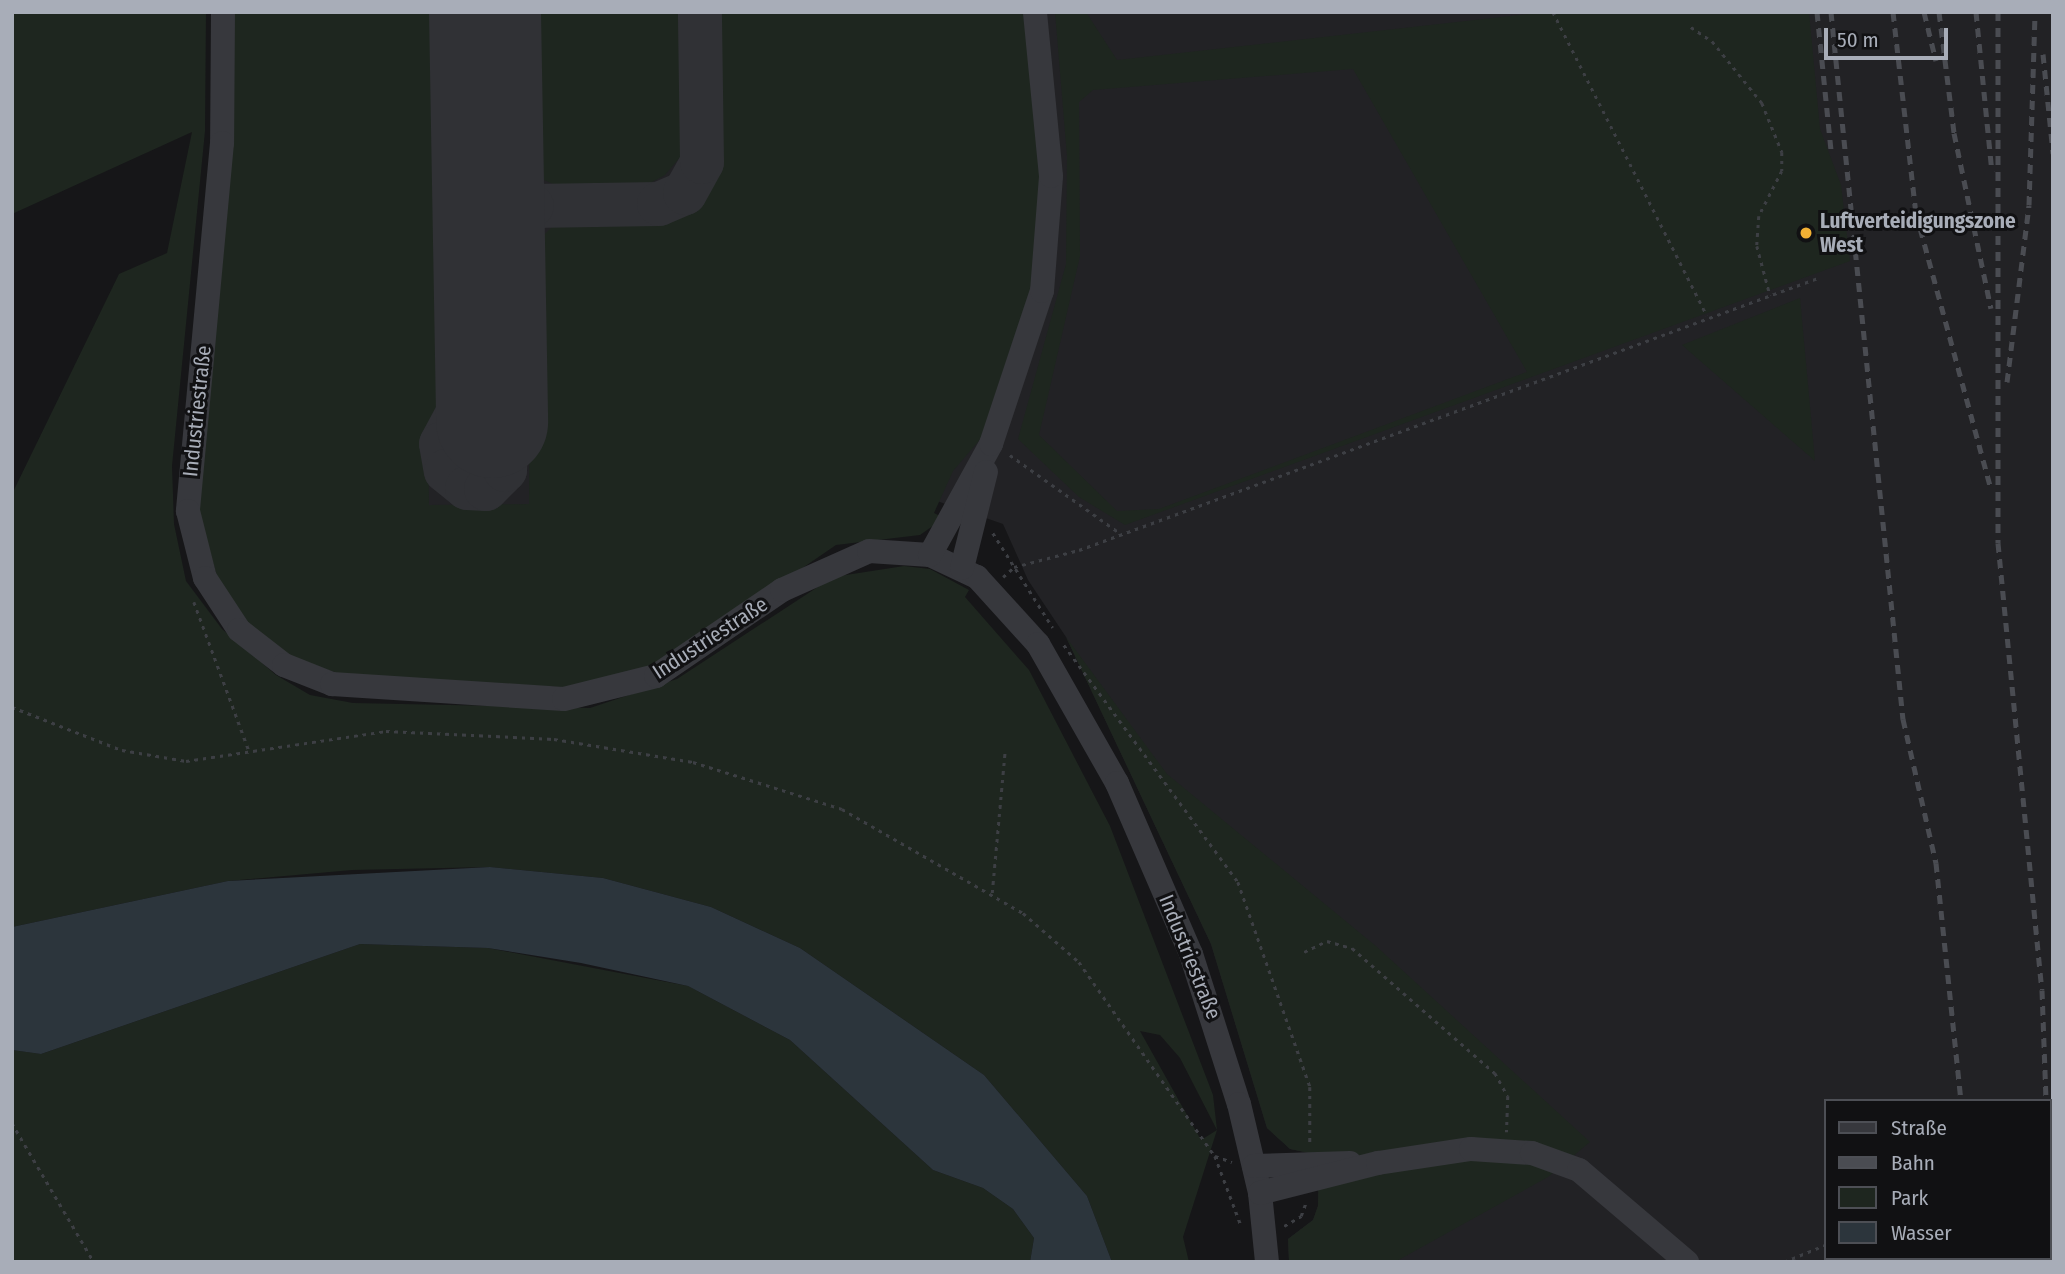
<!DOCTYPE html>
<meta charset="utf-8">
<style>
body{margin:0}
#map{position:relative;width:2065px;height:1274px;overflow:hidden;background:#161618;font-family:"Fira Sans Condensed",sans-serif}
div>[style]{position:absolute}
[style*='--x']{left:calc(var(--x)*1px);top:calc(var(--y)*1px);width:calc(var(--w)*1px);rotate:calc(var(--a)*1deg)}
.built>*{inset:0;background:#222225}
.green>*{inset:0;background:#1e261f}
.water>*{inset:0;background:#2c353c}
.taxiway>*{height:44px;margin:-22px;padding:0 22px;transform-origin:22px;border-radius:22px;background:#303135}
.runway>*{height:112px;margin:-56px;padding:0 56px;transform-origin:56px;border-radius:56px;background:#303135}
.path>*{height:2.5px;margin-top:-1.25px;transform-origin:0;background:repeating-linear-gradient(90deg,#3d3f44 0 3.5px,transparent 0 8.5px)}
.minor>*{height:24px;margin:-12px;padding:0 12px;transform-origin:12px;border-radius:12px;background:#37383d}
.rail>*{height:5px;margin-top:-2.5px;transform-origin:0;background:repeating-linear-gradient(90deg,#4a4c52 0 9px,transparent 0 16px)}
.dots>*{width:19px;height:19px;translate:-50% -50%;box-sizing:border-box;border:4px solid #111113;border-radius:50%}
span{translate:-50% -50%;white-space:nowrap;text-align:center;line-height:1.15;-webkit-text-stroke:6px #111113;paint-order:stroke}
.poi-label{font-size:21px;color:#a8adb8;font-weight:700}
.left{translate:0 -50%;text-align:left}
.street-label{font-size:21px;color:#a8adb8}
.frame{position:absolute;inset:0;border:14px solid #a8adb8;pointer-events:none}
.legend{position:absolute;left:1824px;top:1099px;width:228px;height:161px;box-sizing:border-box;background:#111113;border:2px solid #4d4f55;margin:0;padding:9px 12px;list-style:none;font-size:21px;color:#a8adb8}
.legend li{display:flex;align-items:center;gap:14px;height:35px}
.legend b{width:35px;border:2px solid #4d4f55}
.scale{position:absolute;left:1824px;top:28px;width:124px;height:32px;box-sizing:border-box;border:4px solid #a8adb8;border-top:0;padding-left:9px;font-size:21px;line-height:24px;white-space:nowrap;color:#a8adb8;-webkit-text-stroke:5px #111113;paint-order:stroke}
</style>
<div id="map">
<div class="built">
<div style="clip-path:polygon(evenodd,243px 12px,2053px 12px,2053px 1262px,1289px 1262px,1288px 1239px,1313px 1220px,1318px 1206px,1319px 1155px,1290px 1149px,1267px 1128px,1211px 944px,1066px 637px,1028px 580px,1003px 524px,937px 501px,795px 562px,212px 473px,243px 12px,1825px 1101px,2049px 1101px,2049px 1258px,1825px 1258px,1825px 1101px)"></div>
</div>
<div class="green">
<div style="clip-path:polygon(evenodd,12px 12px,206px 12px,205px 131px,172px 466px,174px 524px,186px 581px,222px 629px,276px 675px,310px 695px,353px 703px,590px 708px,677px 679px,833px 577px,904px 566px,930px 569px,969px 590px,965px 597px,1029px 670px,1110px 826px,1213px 1095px,1217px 1130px,1183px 1237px,1189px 1262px,1112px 1262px,1087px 1196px,984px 1075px,800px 948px,711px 907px,603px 878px,490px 867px,352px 870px,228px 881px,12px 927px,12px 494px,119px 274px,167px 253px,192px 132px,12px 214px,12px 12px,1140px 1031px,1160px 1035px,1180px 1058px,1217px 1130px,1201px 1140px,1140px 1031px)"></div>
<div style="clip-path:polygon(233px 12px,446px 12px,451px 391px,428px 429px,429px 505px,529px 504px,530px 249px,556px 223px,661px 219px,690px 209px,701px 197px,716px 149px,714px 12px,1025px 12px,1041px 192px,1032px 289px,983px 436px,953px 471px,934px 513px,944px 518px,920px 535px,836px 545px,671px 658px,586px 688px,352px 678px,286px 656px,245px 623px,219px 584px,199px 512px)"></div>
<div style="clip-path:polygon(521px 12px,686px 12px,688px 127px,682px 155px,665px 175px,637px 190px,573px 193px,533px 175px,524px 153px)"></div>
<div style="clip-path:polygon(evenodd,1055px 12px,1086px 12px,1117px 60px,1546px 12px,1809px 12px,1820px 129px,1841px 185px,1850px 261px,1125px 525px,1079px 497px,1018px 439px,1066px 264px,1067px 156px,1055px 12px,1353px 69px,1527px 372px,1159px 509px,1117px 511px,1039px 435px,1080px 256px,1079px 102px,1093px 90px,1353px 69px)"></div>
<div style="clip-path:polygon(1800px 298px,1815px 461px,1682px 345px)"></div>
<div style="clip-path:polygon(1066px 637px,1167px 774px,1377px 947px,1590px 1142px,1548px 1177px,1395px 1262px,1289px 1262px,1288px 1239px,1313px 1220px,1318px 1206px,1319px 1155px,1290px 1149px,1267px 1128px,1211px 944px)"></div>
<div style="clip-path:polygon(360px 944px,488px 948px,688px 986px,790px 1040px,933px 1170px,983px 1188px,1013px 1209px,1034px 1238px,1030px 1262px,12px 1262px,12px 1050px,41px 1054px)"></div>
</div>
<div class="water">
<div style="clip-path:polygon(490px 867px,603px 878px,711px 907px,800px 948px,984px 1075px,1087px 1196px,1112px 1262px,1030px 1262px,1034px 1238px,1013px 1209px,983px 1188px,933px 1170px,790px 1040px,688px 986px,581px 963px,488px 948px,360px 944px,41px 1054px,12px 1050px,12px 927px,228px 881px)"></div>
</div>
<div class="taxiway">
<div style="--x:488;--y:156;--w:35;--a:68"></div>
<div style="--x:501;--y:189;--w:35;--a:29"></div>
<div style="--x:532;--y:206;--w:127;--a:-0.9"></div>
<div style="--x:659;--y:204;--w:28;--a:-23"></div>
<div style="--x:685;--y:193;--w:35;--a:-61"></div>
<div style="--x:702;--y:162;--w:150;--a:-90.8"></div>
<div style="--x:489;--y:303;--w:60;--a:-88.1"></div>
<div style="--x:491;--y:243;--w:28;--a:-58"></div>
<div style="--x:506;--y:219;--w:29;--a:-27"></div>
<div style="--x:490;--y:353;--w:103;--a:118.3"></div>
<div style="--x:441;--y:444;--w:27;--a:80"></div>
<div style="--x:446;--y:471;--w:27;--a:39"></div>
<div style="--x:467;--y:488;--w:19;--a:3"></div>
<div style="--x:486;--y:489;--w:27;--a:-45"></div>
<div style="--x:505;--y:470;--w:17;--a:-87"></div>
<div style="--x:506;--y:453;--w:34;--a:-114"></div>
</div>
<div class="runway">
<div style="--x:485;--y:12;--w:410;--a:89"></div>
</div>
<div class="path">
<div style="--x:1553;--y:12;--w:340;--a:63.1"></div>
<div style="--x:1691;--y:27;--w:25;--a:34"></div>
<div style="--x:1712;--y:41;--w:80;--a:51.1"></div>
<div style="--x:1762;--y:103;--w:53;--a:67.8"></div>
<div style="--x:1782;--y:152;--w:19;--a:90"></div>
<div style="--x:1782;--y:171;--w:51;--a:117.1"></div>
<div style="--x:1759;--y:216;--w:30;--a:94"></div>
<div style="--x:1757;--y:246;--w:51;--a:75.1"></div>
<div style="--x:1010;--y:455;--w:136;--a:35.4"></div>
<div style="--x:993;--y:533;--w:112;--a:57.7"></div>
<div style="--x:1003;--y:577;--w:15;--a:-42"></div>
<div style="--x:1014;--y:567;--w:67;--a:-14.7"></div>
<div style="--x:1079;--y:550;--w:787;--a:-20.21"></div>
<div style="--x:194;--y:602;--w:161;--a:69.7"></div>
<div style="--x:1064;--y:645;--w:294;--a:53.7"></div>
<div style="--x:1238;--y:882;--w:217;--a:70.6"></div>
<div style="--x:1310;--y:1087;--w:56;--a:90"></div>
<div style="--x:12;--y:707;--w:118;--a:21.4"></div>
<div style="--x:122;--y:750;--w:65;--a:9.8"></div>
<div style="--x:186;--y:761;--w:202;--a:-8.5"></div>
<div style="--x:386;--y:731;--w:168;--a:2.7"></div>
<div style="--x:554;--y:739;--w:141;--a:9.4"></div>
<div style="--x:693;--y:762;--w:156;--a:17.5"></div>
<div style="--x:842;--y:809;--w:209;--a:29.9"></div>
<div style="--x:1023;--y:913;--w:74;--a:41.2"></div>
<div style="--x:1079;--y:962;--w:237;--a:55"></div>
<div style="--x:1215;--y:1156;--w:74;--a:69.4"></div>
<div style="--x:992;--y:893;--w:144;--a:-84.8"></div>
<div style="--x:1304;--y:952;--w:25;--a:-26"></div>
<div style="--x:1327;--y:941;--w:26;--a:16"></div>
<div style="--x:1352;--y:948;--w:190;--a:41.2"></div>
<div style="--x:1495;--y:1073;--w:26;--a:61"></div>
<div style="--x:1508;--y:1096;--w:36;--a:92"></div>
<div style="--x:12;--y:1123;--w:161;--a:59.5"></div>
<div style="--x:1215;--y:1156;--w:18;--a:19"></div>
<div style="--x:1284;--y:1226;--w:20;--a:-30"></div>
<div style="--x:1301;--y:1216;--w:15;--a:-70"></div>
<div style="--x:1784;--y:1262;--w:44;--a:-22.5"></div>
</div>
<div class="minor">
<div style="--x:223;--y:12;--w:131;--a:90.4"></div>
<div style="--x:222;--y:143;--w:370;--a:95.3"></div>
<div style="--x:188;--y:511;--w:69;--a:75.8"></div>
<div style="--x:205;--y:578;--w:62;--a:56.8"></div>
<div style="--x:239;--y:630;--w:57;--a:37.9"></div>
<div style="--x:284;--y:665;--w:52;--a:21.6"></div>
<div style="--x:332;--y:684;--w:232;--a:3.7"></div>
<div style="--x:564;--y:699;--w:95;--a:-14"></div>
<div style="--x:656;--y:676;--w:153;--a:-34.3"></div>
<div style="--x:782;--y:590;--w:95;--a:-24.1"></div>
<div style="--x:869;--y:551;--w:61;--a:3.8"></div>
<div style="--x:930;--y:555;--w:52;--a:25.1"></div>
<div style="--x:977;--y:577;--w:91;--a:47.7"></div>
<div style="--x:1038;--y:644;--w:160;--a:60.4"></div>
<div style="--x:1117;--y:783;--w:186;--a:66.6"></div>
<div style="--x:1191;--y:954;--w:157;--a:72.3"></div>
<div style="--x:1239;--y:1104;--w:91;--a:76.7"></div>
<div style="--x:1260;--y:1193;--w:69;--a:84.2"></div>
<div style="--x:930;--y:555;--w:127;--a:-61.2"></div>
<div style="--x:991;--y:444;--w:161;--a:-71.6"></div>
<div style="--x:1042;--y:291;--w:115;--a:-85.5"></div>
<div style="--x:1051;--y:176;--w:165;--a:-95.6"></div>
<div style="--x:962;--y:568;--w:99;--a:-76"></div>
<div style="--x:1254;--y:1166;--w:96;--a:-1.8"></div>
<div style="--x:1260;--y:1193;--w:122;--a:-14.3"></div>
<div style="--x:1378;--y:1163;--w:94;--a:-8.6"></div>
<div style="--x:1471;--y:1149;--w:61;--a:3.8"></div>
<div style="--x:1532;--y:1153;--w:50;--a:19.9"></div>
<div style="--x:1579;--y:1170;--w:142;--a:40.4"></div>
</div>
<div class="rail">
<div style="--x:1817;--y:12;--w:140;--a:84.2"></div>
<div style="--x:1831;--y:12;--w:711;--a:84.19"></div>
<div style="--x:1903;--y:719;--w:148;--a:77.1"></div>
<div style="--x:1936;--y:863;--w:239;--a:84"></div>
<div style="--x:1893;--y:12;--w:202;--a:83.5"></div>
<div style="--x:1916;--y:213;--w:283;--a:74.8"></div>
<div style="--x:1924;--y:12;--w:50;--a:76.2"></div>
<div style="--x:1939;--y:12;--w:122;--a:82.9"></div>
<div style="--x:1954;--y:133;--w:179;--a:78.1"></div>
<div style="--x:1976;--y:12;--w:160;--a:84.3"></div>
<div style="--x:1998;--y:12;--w:531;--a:90"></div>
<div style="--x:1998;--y:543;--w:449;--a:84.4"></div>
<div style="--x:2042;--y:990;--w:111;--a:87.9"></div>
<div style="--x:2043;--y:54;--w:100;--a:84.2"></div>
<div style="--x:2007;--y:382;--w:178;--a:-82.9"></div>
<div style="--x:2029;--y:205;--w:193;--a:-88.2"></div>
<div style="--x:2049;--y:1126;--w:19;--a:78"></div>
<div style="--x:1978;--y:1258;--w:4;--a:90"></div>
<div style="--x:1993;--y:1258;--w:4;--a:63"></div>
</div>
<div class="dots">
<div style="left:1806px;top:233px;background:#f2b134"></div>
</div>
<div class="poi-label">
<span class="left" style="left:1820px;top:233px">Luftverteidigungszone<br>West</span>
</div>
<div class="street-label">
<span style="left:197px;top:411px;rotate:-84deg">Industriestraße</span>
<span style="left:710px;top:638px;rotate:-33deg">Industriestraße</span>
<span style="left:1190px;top:957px;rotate:68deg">Industriestraße</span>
</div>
<div class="frame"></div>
<ul class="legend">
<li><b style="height:9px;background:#37383d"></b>Straße</li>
<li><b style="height:9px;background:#4a4c52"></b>Bahn</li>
<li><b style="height:19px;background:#1e261f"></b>Park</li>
<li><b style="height:19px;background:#2c353c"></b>Wasser</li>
</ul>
<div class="scale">50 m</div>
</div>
